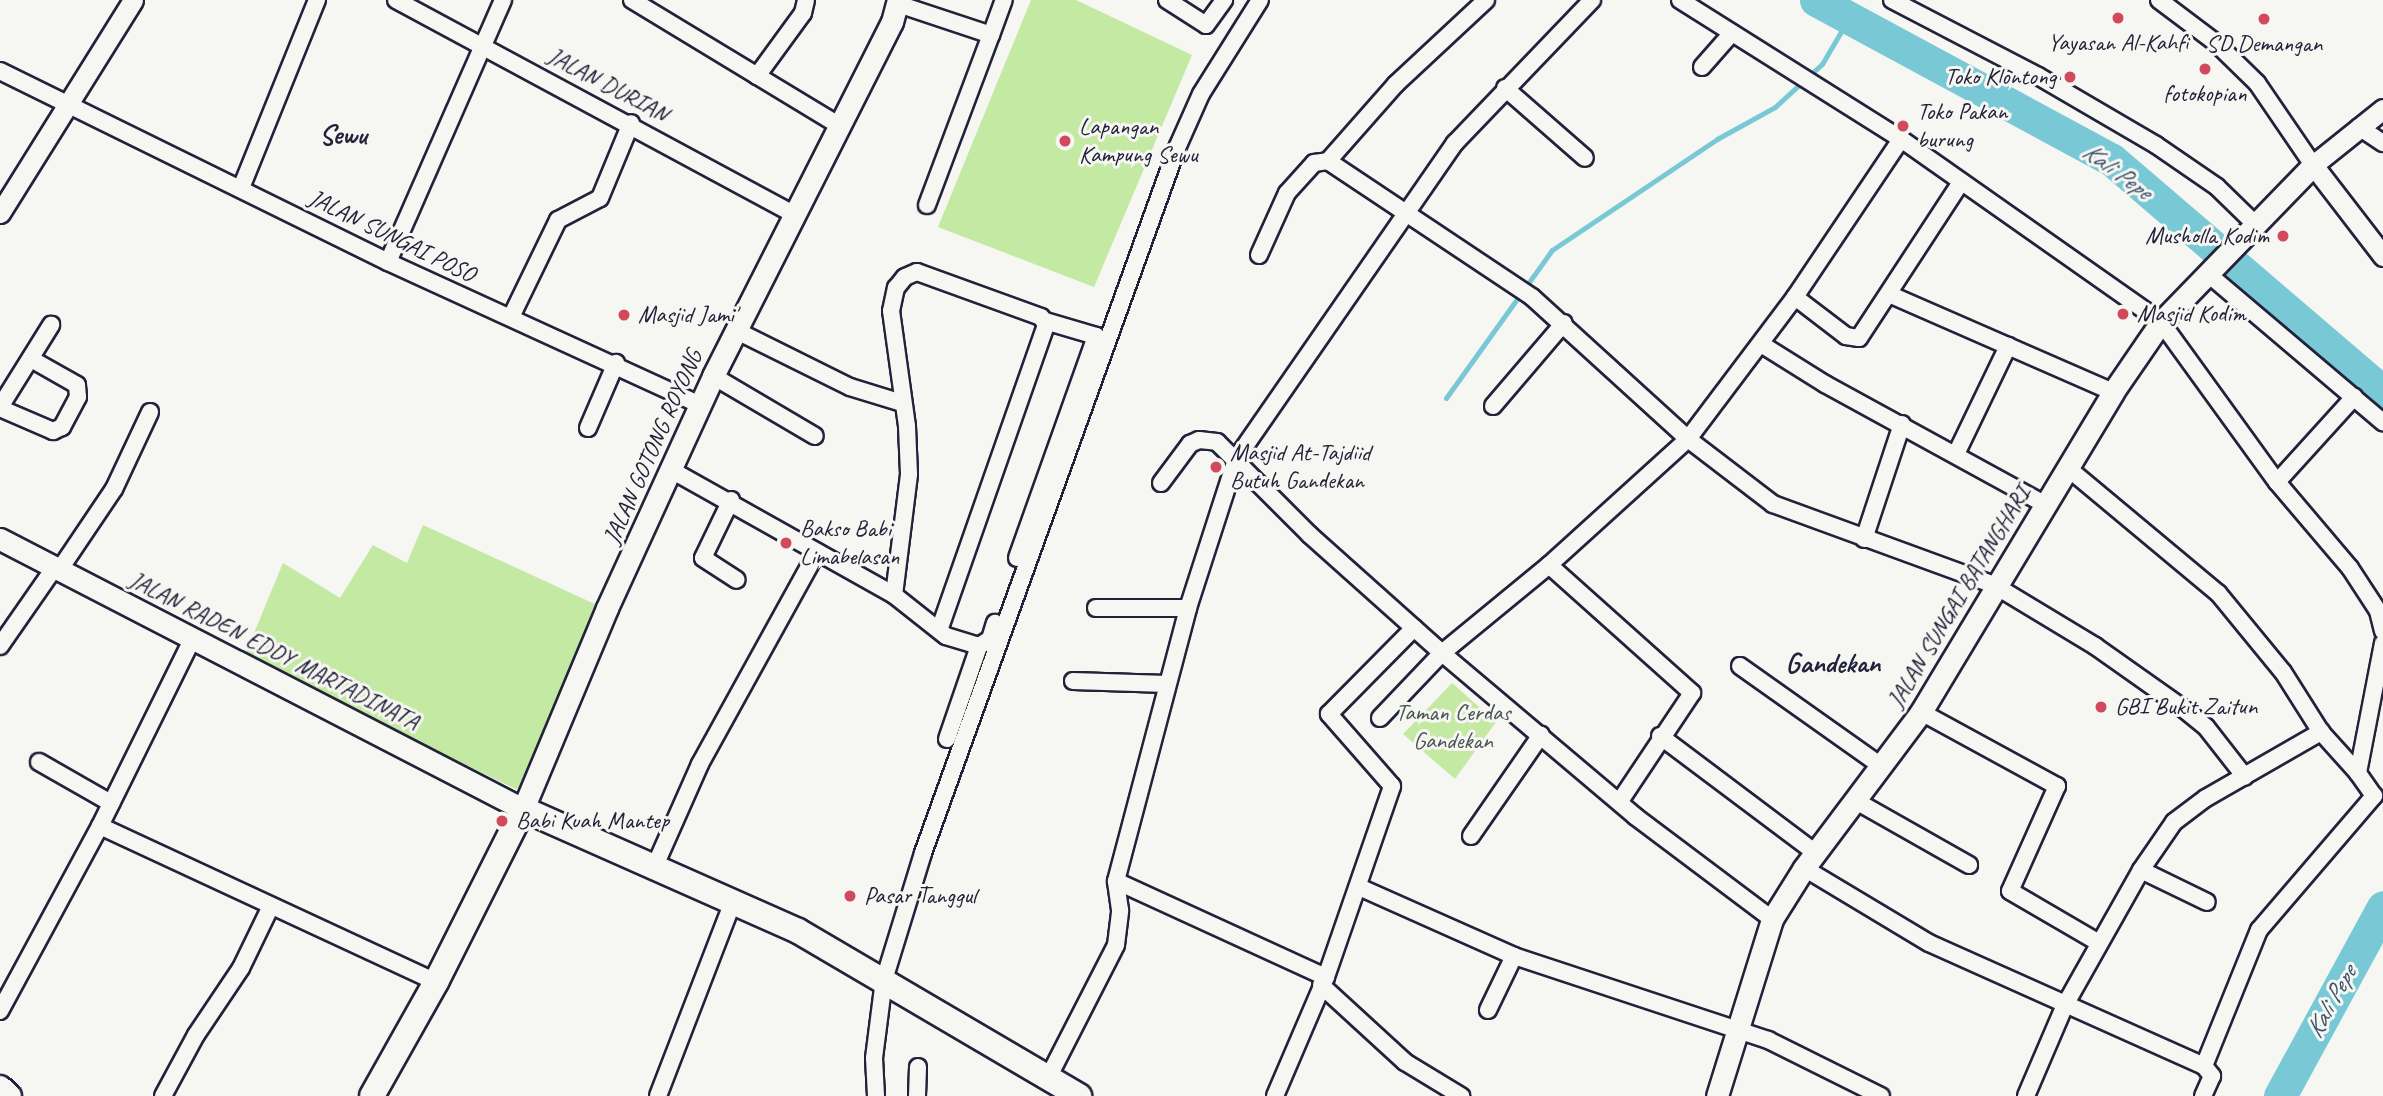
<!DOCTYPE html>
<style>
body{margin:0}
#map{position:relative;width:2383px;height:1096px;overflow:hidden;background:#f6f6f2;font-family:Caveat,sans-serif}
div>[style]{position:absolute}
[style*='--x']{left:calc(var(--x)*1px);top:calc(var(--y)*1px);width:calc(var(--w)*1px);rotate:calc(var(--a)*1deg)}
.green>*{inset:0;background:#c3e9a3}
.stream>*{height:5px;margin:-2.5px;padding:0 2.5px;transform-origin:2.5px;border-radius:2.5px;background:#79c8d6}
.river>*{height:33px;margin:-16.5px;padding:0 16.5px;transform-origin:16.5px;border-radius:16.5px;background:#79c8d6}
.roads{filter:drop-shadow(2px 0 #22223b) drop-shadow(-2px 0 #22223b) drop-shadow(0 2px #22223b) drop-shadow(0 -2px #22223b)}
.minor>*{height:16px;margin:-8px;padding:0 8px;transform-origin:8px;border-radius:8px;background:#f6f6f2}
.tertiary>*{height:19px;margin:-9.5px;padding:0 9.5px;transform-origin:9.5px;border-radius:9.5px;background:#f6f6f2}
.secondary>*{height:21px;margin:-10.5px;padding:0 10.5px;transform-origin:10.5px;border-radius:10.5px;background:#f6f6f2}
.primary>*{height:24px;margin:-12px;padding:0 12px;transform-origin:12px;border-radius:12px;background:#f6f6f2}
.dots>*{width:19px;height:19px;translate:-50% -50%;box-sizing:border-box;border:4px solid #f6f6f2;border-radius:50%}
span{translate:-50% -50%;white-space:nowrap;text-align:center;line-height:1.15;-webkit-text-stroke:6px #f6f6f2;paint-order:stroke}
.poi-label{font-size:24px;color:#22223b}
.right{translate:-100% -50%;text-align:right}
.left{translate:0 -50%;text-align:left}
.street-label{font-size:24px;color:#22223b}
.park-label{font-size:24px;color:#4a5455}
.water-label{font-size:26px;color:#3c546a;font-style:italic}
.quarter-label{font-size:28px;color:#22223b;font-weight:700}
</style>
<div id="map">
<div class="green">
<div style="clip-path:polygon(1031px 0,1076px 0,1192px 55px,1094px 287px,938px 227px)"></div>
<div style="clip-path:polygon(423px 525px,599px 606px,524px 793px,244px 657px,283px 563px,340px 598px,373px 545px,407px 563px)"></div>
<div style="clip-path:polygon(1452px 683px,1496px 722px,1455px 779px,1403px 734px)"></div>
</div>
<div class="stream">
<div style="--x:1446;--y:398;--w:182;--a:-54.4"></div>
<div style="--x:1552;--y:250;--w:199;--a:-33.9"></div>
<div style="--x:1717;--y:139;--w:66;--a:-28.9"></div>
<div style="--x:1775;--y:107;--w:64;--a:-42.5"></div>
<div style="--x:1822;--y:64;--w:53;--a:-59.6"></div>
</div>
<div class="river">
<div style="--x:1816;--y:0;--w:336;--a:28.4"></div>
<div style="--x:2112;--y:160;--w:357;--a:40.6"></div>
<div style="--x:2280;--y:1096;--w:215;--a:-61.4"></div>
</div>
<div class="roads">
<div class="minor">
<div style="--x:396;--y:0;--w:453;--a:28.3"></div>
<div style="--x:632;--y:0;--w:241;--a:31.2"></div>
<div style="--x:1167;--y:0;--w:46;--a:32.7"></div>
<div style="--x:1206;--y:25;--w:31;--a:-54"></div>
<div style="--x:1680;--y:0;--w:261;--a:32.2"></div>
<div style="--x:1901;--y:139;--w:318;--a:35.1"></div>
<div style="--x:2161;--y:322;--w:198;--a:54.1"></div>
<div style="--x:2277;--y:482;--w:113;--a:49.7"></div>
<div style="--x:2350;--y:568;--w:51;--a:56.9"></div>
<div style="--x:2378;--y:611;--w:21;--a:76"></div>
<div style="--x:1892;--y:0;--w:165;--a:27.5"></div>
<div style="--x:2038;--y:76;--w:137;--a:30.3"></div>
<div style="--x:2156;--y:145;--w:74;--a:34.5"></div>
<div style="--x:2217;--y:187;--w:53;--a:44.2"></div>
<div style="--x:2159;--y:0;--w:70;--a:36.9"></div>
<div style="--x:2215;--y:42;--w:59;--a:44.3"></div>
<div style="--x:2257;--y:83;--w:99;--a:55.7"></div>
<div style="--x:898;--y:4;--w:98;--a:18.4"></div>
<div style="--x:991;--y:35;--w:37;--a:-70"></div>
<div style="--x:1702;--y:67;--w:44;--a:-48.7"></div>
<div style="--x:0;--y:71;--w:432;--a:26.2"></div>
<div style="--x:388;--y:262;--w:343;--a:24.6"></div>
<div style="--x:757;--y:76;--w:78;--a:-53.9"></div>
<div style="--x:803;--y:13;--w:13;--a:-77"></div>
<div style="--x:1505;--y:88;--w:106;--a:41.2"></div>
<div style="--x:2359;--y:127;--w:29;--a:34"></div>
<div style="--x:1328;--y:161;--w:103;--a:-48.6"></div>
<div style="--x:1396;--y:84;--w:123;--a:-43"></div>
<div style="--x:241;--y:188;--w:203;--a:-68"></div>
<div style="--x:927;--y:205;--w:182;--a:-69.4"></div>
<div style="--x:1259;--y:255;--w:68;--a:-65.7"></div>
<div style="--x:1287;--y:193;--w:40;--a:-48"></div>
<div style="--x:1314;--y:163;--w:14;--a:-8"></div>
<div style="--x:1328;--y:161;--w:245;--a:33.7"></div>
<div style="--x:1532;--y:297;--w:211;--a:42.3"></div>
<div style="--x:1688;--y:439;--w:107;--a:37.4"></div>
<div style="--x:1773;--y:504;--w:235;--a:20.1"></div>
<div style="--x:1994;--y:585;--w:118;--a:31.1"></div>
<div style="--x:2095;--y:646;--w:104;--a:35.2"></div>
<div style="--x:2180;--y:706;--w:33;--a:39"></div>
<div style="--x:2206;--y:727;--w:63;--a:52"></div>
<div style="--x:388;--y:262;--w:286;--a:-66.3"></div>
<div style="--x:2207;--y:273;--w:231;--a:40.3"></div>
<div style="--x:1891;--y:295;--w:242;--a:23.6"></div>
<div style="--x:1795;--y:297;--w:64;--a:37.4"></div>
<div style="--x:1846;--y:336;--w:13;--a:9"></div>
<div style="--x:1859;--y:338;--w:186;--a:-56.8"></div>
<div style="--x:511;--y:317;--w:108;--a:-64.1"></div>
<div style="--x:558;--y:220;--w:47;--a:-27.6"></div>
<div style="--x:600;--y:198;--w:81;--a:-67.5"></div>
<div style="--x:735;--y:330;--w:128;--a:26.4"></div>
<div style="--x:850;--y:387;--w:54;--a:17.1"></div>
<div style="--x:1761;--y:344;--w:75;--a:32"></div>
<div style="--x:1825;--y:384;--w:252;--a:28.7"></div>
<div style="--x:713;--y:376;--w:118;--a:30.5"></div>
<div style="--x:1493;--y:406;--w:109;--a:-49.5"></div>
<div style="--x:0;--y:407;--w:97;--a:-58.1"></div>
<div style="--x:2;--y:409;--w:56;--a:23.3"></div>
<div style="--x:53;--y:431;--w:10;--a:-24"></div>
<div style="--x:62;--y:427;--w:34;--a:-62"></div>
<div style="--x:78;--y:397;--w:12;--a:-95"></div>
<div style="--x:77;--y:385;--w:53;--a:-150.5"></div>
<div style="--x:588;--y:428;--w:71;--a:-66.7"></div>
<div style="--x:1957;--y:452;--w:118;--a:-64.3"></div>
<div style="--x:2069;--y:469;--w:194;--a:39.8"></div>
<div style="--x:2218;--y:593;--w:102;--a:50.6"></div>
<div style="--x:2283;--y:672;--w:71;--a:57.7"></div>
<div style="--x:2321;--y:732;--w:55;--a:47.9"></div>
<div style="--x:673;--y:471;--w:253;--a:29.3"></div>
<div style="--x:894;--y:595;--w:66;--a:38.3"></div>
<div style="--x:946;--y:636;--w:34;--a:17"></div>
<div style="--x:2277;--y:482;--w:115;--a:-47.8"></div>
<div style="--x:1161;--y:483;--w:49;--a:-53.4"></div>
<div style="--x:1190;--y:444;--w:10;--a:-24"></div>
<div style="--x:1199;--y:440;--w:18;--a:6"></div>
<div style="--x:1217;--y:442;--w:132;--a:45"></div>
<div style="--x:1310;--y:535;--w:177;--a:41.8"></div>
<div style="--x:1442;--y:653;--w:254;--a:40.2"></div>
<div style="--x:1636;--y:817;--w:170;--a:36.9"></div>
<div style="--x:731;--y:500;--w:64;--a:115.8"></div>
<div style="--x:703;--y:558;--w:40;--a:32.9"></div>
<div style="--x:1864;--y:539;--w:121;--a:-71.7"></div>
<div style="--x:1017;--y:558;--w:236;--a:-70.4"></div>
<div style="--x:1096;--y:336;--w:53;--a:-163.6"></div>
<div style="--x:1549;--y:565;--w:192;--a:41.8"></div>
<div style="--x:1692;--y:693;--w:130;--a:123.7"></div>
<div style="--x:60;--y:569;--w:97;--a:-56"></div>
<div style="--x:114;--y:489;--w:85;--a:-64.9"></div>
<div style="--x:894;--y:595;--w:122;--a:-82.9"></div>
<div style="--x:909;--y:474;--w:48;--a:-92.4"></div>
<div style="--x:907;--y:426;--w:116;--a:-97.9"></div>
<div style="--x:891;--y:311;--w:24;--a:-78"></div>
<div style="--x:896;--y:288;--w:14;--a:-51"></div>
<div style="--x:905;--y:277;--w:13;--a:-23"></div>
<div style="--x:917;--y:272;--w:132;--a:19.9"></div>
<div style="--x:1041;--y:317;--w:9;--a:58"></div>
<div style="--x:1046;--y:325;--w:323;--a:109.3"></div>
<div style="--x:1096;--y:608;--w:92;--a:0"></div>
<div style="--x:0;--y:646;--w:96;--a:-55.2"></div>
<div style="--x:1740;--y:666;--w:173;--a:35.3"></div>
<div style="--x:1073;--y:681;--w:94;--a:1.8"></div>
<div style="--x:1921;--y:712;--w:155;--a:28.6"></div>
<div style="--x:2057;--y:786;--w:115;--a:114.1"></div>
<div style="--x:2010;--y:891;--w:103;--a:30.3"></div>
<div style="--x:1380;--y:718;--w:90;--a:-46.4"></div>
<div style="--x:1442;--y:653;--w:139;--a:-39.4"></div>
<div style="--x:1549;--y:565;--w:188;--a:-42.2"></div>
<div style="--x:1688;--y:439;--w:178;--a:-53"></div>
<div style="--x:1795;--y:297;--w:190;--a:-56.1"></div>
<div style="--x:1660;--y:736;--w:195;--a:36.9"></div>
<div style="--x:947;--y:739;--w:98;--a:-71"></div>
<div style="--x:979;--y:646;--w:13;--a:-32"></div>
<div style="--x:990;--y:639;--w:17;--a:-73"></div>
<div style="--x:39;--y:762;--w:83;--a:29.7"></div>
<div style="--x:1856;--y:801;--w:130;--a:29.5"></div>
<div style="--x:100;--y:826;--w:370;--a:24.9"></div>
<div style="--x:1471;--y:836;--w:123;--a:-55.3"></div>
<div style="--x:654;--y:868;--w:114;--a:-66.1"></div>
<div style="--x:700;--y:764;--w:242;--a:-61.1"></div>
<div style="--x:1804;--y:868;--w:146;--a:31"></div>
<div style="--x:1929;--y:943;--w:301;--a:24.1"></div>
<div style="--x:2204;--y:1066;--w:13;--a:51"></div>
<div style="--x:2212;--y:1076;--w:22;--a:114"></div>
<div style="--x:2141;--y:870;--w:73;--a:25.9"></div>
<div style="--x:1116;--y:881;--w:231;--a:24.6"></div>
<div style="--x:1359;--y:887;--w:170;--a:24"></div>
<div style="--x:1514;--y:956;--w:268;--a:18.3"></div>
<div style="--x:1768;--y:1040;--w:126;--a:26.4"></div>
<div style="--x:1321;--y:985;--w:114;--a:42.5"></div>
<div style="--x:1405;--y:1062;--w:66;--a:31.3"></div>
<div style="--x:1488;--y:1010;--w:60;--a:-64.3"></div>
<div style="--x:0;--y:1011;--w:210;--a:-61.6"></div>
<div style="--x:100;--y:826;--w:208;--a:-63.7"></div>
<div style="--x:2204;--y:1066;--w:147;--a:-68"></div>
<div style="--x:2259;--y:930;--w:177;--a:-49.4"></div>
<div style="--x:2374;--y:796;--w:28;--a:-125"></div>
<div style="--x:2358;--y:773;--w:132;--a:-79.1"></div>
<div style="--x:1048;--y:1078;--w:149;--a:-62.9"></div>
<div style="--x:1116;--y:945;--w:35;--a:-83"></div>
<div style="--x:1120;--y:910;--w:29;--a:-98"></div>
<div style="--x:1116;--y:881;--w:282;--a:-75.2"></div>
<div style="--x:1188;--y:608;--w:157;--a:-72.1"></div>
<div style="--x:1236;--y:459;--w:384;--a:-55.3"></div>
<div style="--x:1455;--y:143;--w:198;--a:-46.2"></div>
<div style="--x:163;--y:1096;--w:69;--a:-61.6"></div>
<div style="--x:196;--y:1035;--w:81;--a:-56.1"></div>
<div style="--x:241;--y:968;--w:69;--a:-64.2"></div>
<div style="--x:658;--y:1096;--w:208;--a:-68.9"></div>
<div style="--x:876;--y:1096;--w:38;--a:-93"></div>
<div style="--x:874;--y:1058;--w:79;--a:-82.7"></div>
<div style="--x:884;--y:980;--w:133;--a:-72.9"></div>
<div style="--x:923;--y:853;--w:749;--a:-70.19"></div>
<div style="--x:1177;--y:148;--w:59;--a:-66"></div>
<div style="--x:1201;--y:94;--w:111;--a:-57.9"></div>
<div style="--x:917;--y:1096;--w:29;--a:-88"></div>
<div style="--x:1275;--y:1096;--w:129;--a:-66.8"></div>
<div style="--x:1326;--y:977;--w:202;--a:-70.9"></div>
<div style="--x:1392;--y:786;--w:96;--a:-131.2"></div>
<div style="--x:1329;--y:714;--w:121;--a:-45.3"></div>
<div style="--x:2026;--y:1096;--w:99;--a:-66.8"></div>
<div style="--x:2065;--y:1005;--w:155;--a:-60.6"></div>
<div style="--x:2141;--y:870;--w:58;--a:-55.5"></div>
<div style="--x:2174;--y:822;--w:40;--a:-37"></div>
<div style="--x:2206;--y:798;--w:133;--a:-29.9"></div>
</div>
<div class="tertiary">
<div style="--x:2383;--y:109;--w:90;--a:141.3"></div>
<div style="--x:2313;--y:165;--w:115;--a:52.4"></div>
<div style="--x:0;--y:213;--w:251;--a:-58"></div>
</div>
<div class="secondary">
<div style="--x:0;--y:539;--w:589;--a:27.31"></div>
<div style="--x:523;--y:809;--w:218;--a:-67.3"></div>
<div style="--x:607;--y:608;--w:255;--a:-65.4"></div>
<div style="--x:713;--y:376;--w:397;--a:-63.2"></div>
<div style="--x:892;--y:22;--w:23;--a:-75"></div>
<div style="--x:1717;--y:1096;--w:185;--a:-72.7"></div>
<div style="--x:1772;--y:919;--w:60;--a:-57.9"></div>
<div style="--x:1804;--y:868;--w:195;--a:-53.1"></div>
<div style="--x:1921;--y:712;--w:373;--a:-59"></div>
<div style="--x:2113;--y:392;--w:85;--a:-55.6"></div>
<div style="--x:2161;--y:322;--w:219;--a:-45.9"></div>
</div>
<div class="primary">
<div style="--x:0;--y:1088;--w:12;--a:42"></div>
<div style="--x:372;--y:1096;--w:131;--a:-60.7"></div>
<div style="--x:436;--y:982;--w:194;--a:-63.3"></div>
<div style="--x:523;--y:809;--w:301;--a:23.9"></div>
<div style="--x:798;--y:931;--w:326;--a:30.4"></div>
</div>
</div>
<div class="dots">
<div style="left:2118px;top:18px;background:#d1495b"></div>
<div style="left:2264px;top:19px;background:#d1495b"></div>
<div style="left:2205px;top:69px;background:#d1495b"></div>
<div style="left:2070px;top:77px;background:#d1495b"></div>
<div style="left:1903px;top:126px;background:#d1495b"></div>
<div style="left:1065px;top:141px;background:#d1495b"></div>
<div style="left:2283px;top:236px;background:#d1495b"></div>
<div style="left:2123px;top:314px;background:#d1495b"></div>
<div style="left:624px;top:315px;background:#d1495b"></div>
<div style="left:1216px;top:467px;background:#d1495b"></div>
<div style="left:786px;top:543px;background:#d1495b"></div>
<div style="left:2101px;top:707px;background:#d1495b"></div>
<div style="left:502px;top:821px;background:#d1495b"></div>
<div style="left:850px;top:896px;background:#d1495b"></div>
</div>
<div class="poi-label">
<span style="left:2118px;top:43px">Yayasan Al-Kahfi</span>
<span style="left:2264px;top:44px">SD Demangan</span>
<span class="right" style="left:2056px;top:77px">Toko Klontong</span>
<span style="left:2205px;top:94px">fotokopian</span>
<span class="left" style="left:1917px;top:126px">Toko Pakan<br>burung</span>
<span class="left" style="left:1079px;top:141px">Lapangan<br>Kampung Sewu</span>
<span class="right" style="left:2269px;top:236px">Musholla Kodim</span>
<span class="left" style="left:2137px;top:314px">Masjid Kodim</span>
<span class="left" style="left:638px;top:315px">Masjid Jami'</span>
<span class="left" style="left:1230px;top:467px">Masjid At-Tajdiid<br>Butuh Gandekan</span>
<span class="left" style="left:800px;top:543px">Bakso Babi<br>Limabelasan</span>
<span class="left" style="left:2115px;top:707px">GBI Bukit Zaitun</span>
<span class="left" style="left:516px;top:821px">Babi Kuah Mantep</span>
<span class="left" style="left:864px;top:896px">Pasar Tanggul</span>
</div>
<div class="street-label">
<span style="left:608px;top:85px;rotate:28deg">JALAN DURIAN</span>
<span style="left:392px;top:236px;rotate:26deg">JALAN SUNGAI POSO</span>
<span style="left:653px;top:447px;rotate:-66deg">JALAN GOTONG ROYONG</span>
<span style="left:1959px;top:597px;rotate:-59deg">JALAN SUNGAI BATANGHARI</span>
<span style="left:274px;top:651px;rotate:27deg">JALAN RADEN EDDY MARTADINATA</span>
</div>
<div class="park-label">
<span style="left:1453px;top:727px">Taman Cerdas<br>Gandekan</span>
</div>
<div class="water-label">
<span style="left:2117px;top:171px;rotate:36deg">Kali Pepe</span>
<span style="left:2331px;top:1002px;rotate:-61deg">Kali Pepe</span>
</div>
<div class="quarter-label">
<span style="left:343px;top:135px">Sewu</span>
<span style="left:1833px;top:663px">Gandekan</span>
</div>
</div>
